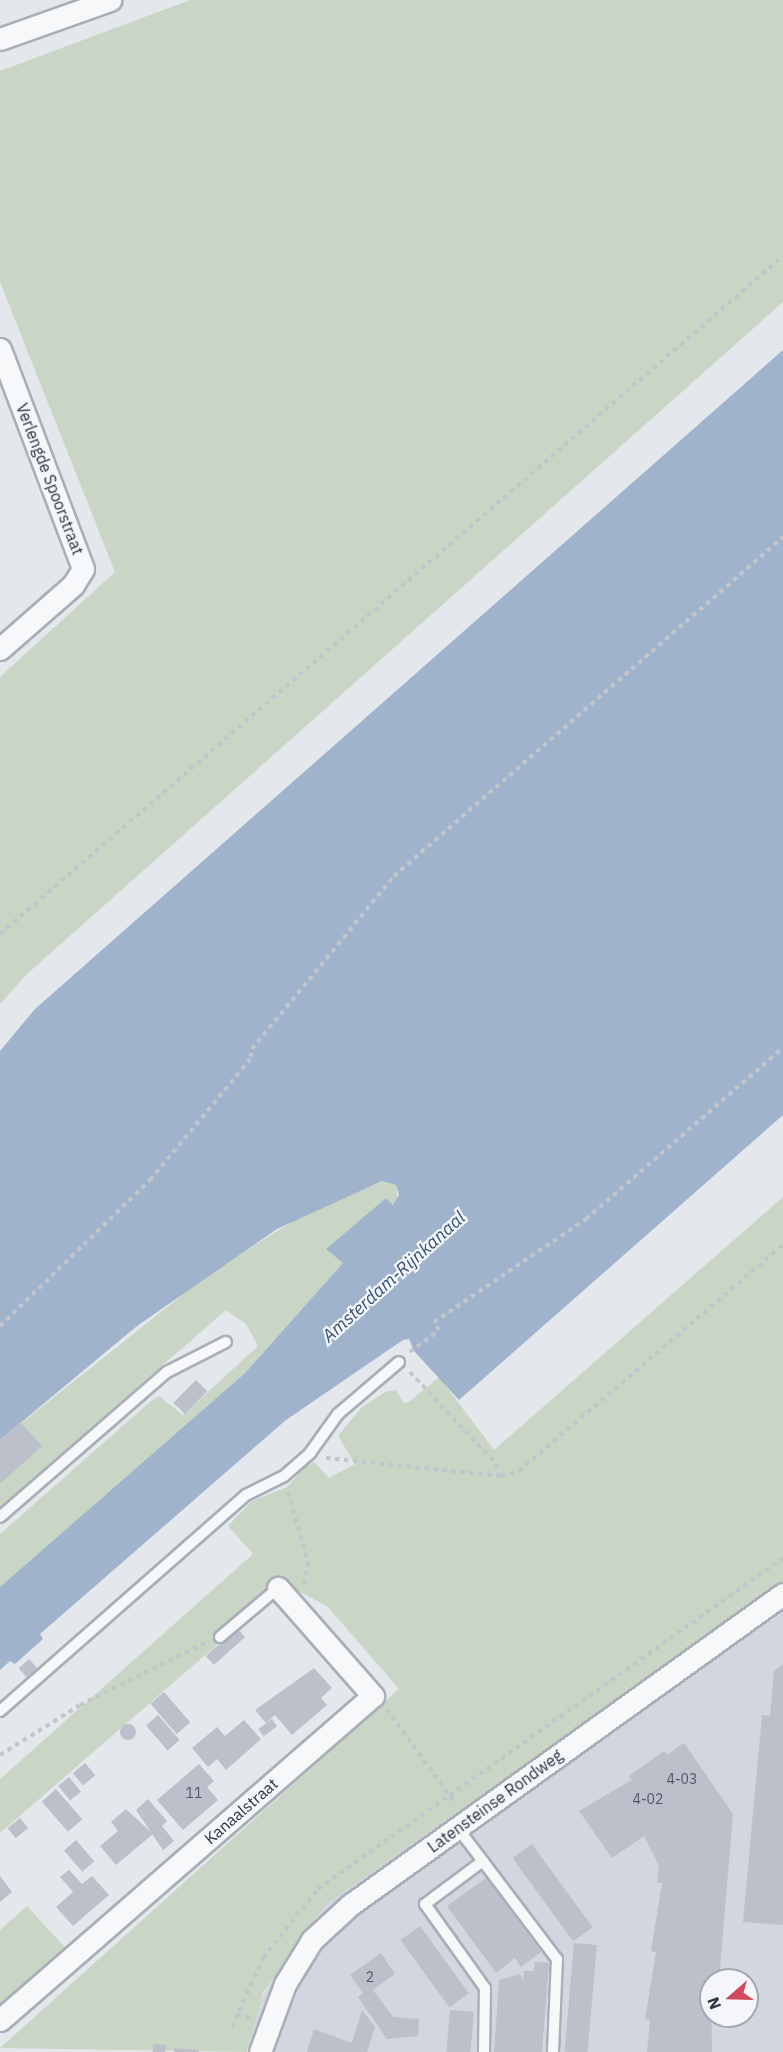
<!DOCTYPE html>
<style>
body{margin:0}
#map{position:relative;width:783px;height:2052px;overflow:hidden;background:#e4e7ec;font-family:"IBM Plex Sans",sans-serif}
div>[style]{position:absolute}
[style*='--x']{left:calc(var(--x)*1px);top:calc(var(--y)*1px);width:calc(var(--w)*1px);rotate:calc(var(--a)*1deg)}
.built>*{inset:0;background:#d2d6de}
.green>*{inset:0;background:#c9d6c5}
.water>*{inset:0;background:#9fb4cc}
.building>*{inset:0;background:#bbc0ca;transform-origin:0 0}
.round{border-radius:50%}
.path>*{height:4px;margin-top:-2px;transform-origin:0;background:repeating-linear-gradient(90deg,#c2c5cb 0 4.5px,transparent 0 9px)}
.roads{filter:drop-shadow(2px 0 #a9aeb7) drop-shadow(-2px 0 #a9aeb7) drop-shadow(0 2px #a9aeb7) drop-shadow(0 -2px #a9aeb7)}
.service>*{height:10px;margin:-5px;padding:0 5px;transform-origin:5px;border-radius:5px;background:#f7f8fa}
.minor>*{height:21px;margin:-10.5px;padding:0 10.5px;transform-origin:10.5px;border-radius:10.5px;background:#f7f8fa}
span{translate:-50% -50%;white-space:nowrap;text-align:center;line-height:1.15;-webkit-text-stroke:4.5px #f4f6f9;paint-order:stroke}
.number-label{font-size:14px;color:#4f5766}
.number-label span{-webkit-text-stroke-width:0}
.street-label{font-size:16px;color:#2b3445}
.water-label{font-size:18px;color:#34527a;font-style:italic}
.north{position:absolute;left:699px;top:1968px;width:60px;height:60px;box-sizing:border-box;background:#f4f6f9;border:2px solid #a4a8b1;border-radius:50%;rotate:250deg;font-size:16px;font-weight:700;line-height:24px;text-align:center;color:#2b3445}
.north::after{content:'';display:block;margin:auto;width:21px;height:27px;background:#d1495b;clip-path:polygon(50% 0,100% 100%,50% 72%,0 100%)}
</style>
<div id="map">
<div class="built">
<div style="clip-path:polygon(evenodd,783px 1536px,783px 2052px,248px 2052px,249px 2020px,320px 1899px,783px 1536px,711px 1980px,747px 1980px,747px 2016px,711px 2016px,711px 1980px)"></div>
</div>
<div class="green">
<div style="clip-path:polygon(190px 0,783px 0,783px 302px,27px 974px,0 1004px,0 677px,115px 572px,0 282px,0 71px)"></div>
<div style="clip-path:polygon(382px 1181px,396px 1185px,398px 1201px,393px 1205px,386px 1198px,327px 1249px,344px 1262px,245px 1373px,0 1587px,0 1534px,150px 1402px,159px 1396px,183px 1415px,258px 1346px,246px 1324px,226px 1310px,0 1507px,0 1440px,205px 1277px,293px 1221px)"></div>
<div style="clip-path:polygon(783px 1197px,783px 1584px,326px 1904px,263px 1993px,247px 2052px,0 2048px,399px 1689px,327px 1606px,286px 1585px,0 1833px,0 1779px,253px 1554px,228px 1526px,252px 1501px,287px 1487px,305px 1467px,314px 1462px,329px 1478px,355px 1464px,338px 1436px,361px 1408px,385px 1392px,396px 1390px,404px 1403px,410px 1401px,439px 1377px,494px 1450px)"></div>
<div style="clip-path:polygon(27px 1906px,70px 1953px,0 2013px,0 1930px)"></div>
</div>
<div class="water">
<div style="clip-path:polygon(783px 350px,783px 1115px,459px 1400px,414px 1351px,409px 1339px,403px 1340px,286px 1420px,40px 1634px,43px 1639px,15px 1664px,10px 1661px,0 1670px,0 1587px,245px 1373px,343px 1263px,326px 1249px,386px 1198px,393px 1205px,399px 1195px,396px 1185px,382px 1181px,277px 1229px,137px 1326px,0 1440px,0 1051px,35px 1009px)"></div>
</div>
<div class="building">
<div style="left:196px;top:1380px;width:16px;height:32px;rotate:45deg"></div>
<div style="clip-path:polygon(20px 1422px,42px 1446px,0 1484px,0 1440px)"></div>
<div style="left:237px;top:1628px;width:12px;height:42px;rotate:48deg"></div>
<div style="left:29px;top:1659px;width:12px;height:14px;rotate:48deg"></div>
<div style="clip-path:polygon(783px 1664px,783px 1925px,743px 1922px,762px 1715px,770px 1716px,774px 1671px)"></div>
<div style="clip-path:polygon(314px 1668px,332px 1688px,321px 1698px,327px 1705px,292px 1735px,275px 1715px,266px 1723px,255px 1710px)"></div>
<div style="left:164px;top:1692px;width:40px;height:18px;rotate:49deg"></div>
<div style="left:158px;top:1715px;width:33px;height:16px;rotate:49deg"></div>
<div style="left:272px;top:1719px;width:9px;height:17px;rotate:54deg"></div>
<div style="clip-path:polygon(244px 1720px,261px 1739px,226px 1770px,217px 1759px,208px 1767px,192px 1748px,217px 1727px,225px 1736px)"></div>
<div class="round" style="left:120px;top:1724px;width:16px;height:16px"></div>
<div style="clip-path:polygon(684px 1743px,733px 1814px,719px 1980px,711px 1980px,712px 2052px,647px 2052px,650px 2020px,645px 2019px,656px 1952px,651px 1951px,662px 1883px,657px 1883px,659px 1866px,644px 1836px,612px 1858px,579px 1811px,632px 1780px,629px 1776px,664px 1751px,667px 1755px)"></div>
<div style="left:85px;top:1763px;width:16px;height:16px;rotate:50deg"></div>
<div style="clip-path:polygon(199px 1764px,214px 1781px,207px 1787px,218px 1800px,183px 1830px,157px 1800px)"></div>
<div style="left:69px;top:1777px;width:19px;height:14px;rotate:51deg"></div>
<div style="left:56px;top:1789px;width:40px;height:19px;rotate:49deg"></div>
<div style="clip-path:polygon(148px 1799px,167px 1821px,162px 1826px,174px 1841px,163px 1850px,136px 1810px)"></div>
<div style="clip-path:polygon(126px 1809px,153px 1834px,116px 1865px,100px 1846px,118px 1831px,111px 1822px)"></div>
<div style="left:20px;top:1818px;width:13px;height:16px;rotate:51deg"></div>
<div style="left:76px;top:1840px;width:28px;height:16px;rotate:49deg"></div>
<div style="left:532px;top:1844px;width:103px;height:24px;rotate:54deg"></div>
<div style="clip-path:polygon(69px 1870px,82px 1884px,92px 1876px,109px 1895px,73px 1926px,56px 1907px,73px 1892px,60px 1877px)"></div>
<div style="clip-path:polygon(0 1876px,12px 1892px,0 1902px)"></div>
<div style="clip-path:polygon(486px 1878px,541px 1952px,521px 1967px,515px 1958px,496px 1973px,447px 1906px)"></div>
<div style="left:420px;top:1926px;width:83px;height:24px;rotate:54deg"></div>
<div style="left:574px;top:1943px;width:23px;height:109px;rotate:5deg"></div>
<div style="clip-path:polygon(381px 1953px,395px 1974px,373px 1990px,393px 2017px,419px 2019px,418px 2036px,387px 2039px,358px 1997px,363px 1993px,350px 1975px)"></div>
<div style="clip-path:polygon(535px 1962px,549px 1963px,542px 2052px,494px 2052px,499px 1980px,520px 1974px,523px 1981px,524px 1971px,534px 1971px)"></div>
<div style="clip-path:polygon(362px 2010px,375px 2027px,367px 2052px,307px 2052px,314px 2029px,352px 2043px)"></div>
<div style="left:450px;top:2010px;width:24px;height:42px;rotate:5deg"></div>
<div style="left:153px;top:2044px;width:13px;height:8px;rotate:4deg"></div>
<div style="clip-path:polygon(174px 2048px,199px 2050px,199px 2052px,174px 2052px)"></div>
</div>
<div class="path">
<div style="--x:0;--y:934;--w:1036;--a:-40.89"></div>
<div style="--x:252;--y:1049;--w:224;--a:-50.6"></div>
<div style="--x:394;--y:876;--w:516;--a:-41.07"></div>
<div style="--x:0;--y:1326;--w:209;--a:-44.2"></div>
<div style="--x:150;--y:1180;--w:161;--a:-50.3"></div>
<div style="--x:253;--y:1056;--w:9;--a:-148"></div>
<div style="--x:410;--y:1352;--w:36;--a:-37"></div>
<div style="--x:439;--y:1330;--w:9;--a:-122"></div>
<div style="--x:434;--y:1322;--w:184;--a:-34.1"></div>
<div style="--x:586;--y:1219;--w:261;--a:-41"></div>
<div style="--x:410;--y:1372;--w:126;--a:46.9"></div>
<div style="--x:496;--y:1464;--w:13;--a:67"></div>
<div style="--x:326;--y:1458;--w:176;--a:5.9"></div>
<div style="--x:501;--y:1476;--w:19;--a:-16"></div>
<div style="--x:519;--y:1471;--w:348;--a:-40.6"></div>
<div style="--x:288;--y:1492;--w:73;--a:74.1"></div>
<div style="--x:308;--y:1562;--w:24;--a:99"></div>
<div style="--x:387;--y:1709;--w:118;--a:54.3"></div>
<div style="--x:0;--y:1755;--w:94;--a:-32"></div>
<div style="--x:80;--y:1705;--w:140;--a:-26.4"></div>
<div style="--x:237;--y:2014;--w:14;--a:17"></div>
<div style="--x:232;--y:2027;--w:76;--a:-65.8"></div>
<div style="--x:263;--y:1958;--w:88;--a:-51.4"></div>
<div style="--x:318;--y:1889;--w:571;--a:-35.44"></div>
</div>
<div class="roads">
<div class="service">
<div style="--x:0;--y:1517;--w:221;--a:-41"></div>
<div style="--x:167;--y:1372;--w:66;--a:-27"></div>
<div style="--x:220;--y:1637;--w:76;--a:-40.2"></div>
<div style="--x:0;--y:1711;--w:327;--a:-41.3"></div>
<div style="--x:246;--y:1495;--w:42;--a:-26.6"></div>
<div style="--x:284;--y:1476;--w:35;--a:-41"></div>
<div style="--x:310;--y:1453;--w:48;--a:-54.3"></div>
<div style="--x:338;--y:1414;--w:80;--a:-40.4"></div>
<div style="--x:457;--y:1827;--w:166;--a:52.9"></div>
<div style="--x:557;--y:1959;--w:93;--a:92.5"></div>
<div style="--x:483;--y:1861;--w:72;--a:143.4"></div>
<div style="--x:425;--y:1904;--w:103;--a:54.5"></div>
<div style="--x:485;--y:1988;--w:64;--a:90.9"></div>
</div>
<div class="minor">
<div style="--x:0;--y:39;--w:117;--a:-19.5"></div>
<div style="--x:0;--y:349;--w:235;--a:69.3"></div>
<div style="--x:83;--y:569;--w:19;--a:122"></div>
<div style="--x:73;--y:585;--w:97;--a:138.8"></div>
<div style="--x:0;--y:2020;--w:494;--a:-41"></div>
<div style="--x:373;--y:1696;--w:144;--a:-131.3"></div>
<div style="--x:260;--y:2052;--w:72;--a:-69.8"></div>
<div style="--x:285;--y:1984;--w:52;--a:-58.5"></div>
<div style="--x:312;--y:1940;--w:52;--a:-42.6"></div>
<div style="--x:350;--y:1905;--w:533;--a:-35.69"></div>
</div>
</div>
<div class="number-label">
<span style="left:682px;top:1779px">4-03</span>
<span style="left:194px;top:1793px">11</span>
<span style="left:648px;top:1799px">4-02</span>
<span style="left:370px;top:1977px">2</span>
</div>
<div class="street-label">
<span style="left:50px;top:479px;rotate:69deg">Verlengde Spoorstraat</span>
<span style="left:495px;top:1801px;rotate:-36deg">Latensteinse Rondweg</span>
<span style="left:241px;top:1811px;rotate:-41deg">Kanaalstraat</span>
</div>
<div class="water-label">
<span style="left:394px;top:1277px;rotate:-42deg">Amsterdam-Rijnkanaal</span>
</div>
<div class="north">N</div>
</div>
